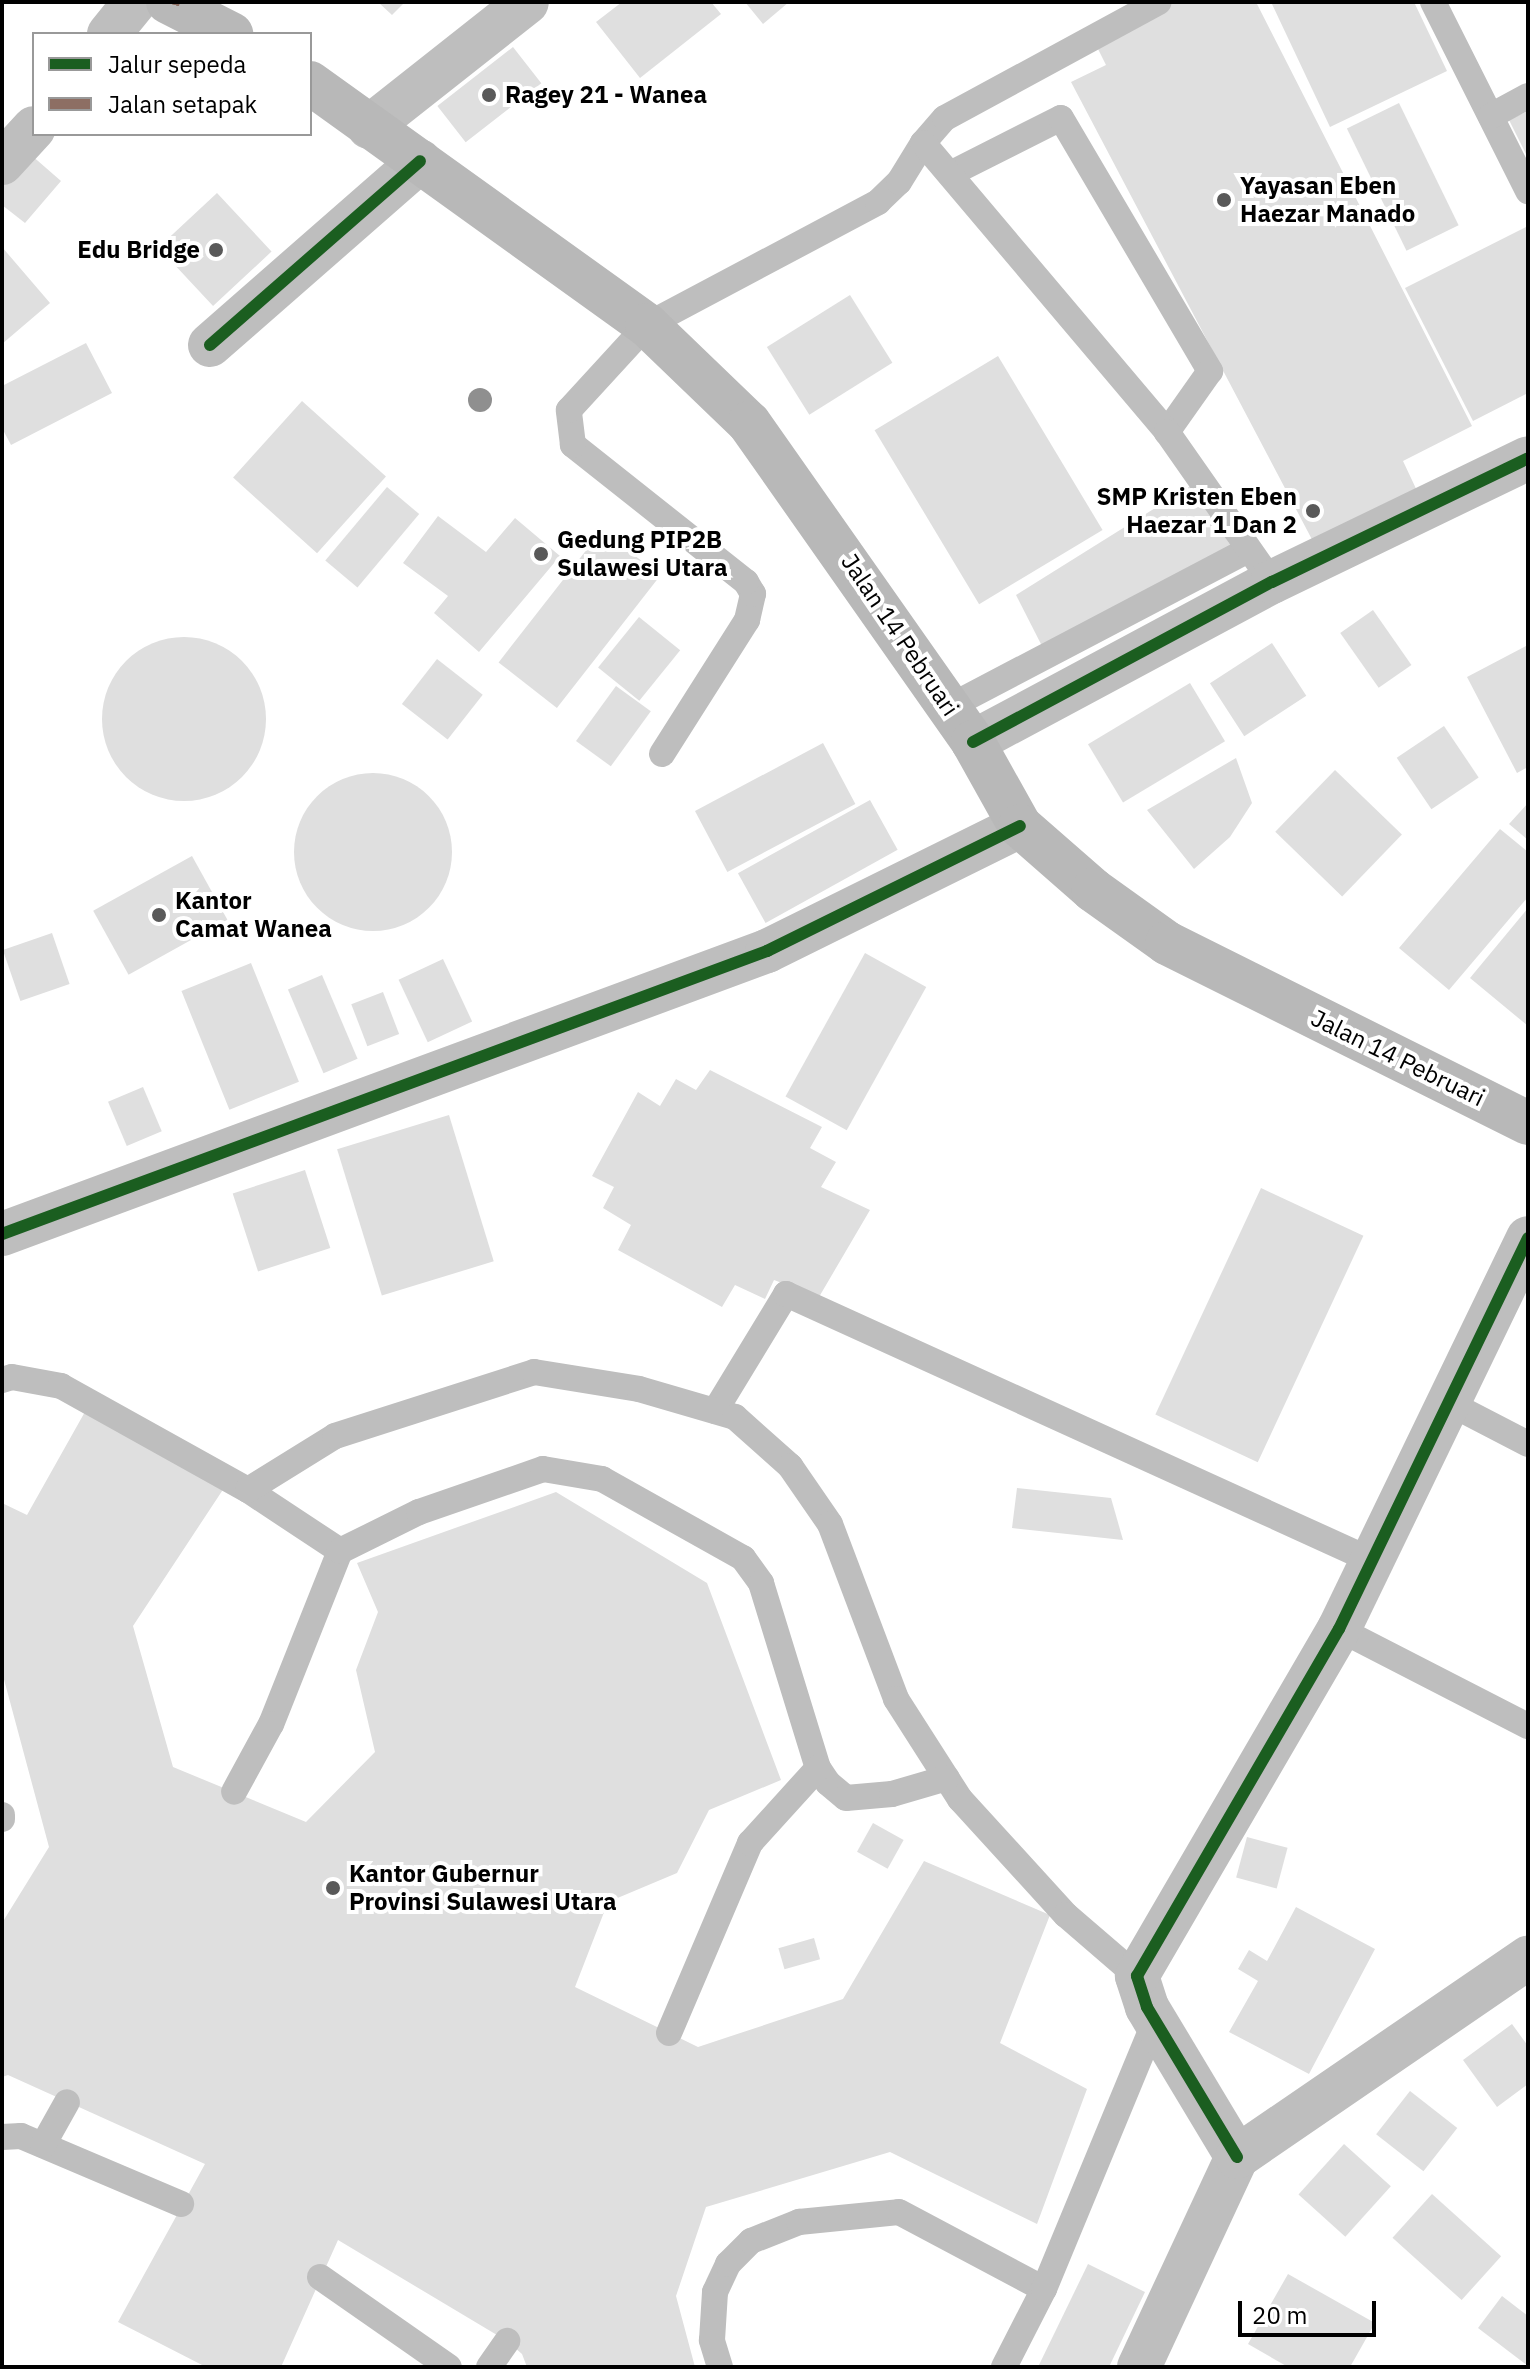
<!DOCTYPE html>
<style>
body{margin:0}
#map{position:relative;width:1530px;height:2369px;overflow:hidden;background:#fff;font-family:"IBM Plex Sans",sans-serif}
div>[style]{position:absolute}
[style*='--x']{left:calc(var(--x)*1px);top:calc(var(--y)*1px);width:calc(var(--w)*1px);rotate:calc(var(--a)*1deg)}
.building>*{inset:0;background:#dfdfdf;transform-origin:0 0}
.round{border-radius:50%}
.lane>*{height:26px;margin:-13px;padding:0 13px;transform-origin:13px;border-radius:13px;background:#bebebe}
.street>*{height:44px;margin:-22px;padding:0 22px;transform-origin:22px;border-radius:22px;background:#bebebe}
.secondary>*{height:44px;margin:-22px;padding:0 22px;transform-origin:22px;border-radius:22px;background:#b8b8b8}
.quiet>*{height:10px;margin-top:-5px;transform-origin:0;background:repeating-linear-gradient(90deg,#8d6e63 0 20px,transparent 0 30px)}
.cycleway>*{height:12px;margin:-6px;padding:0 6px;transform-origin:6px;border-radius:6px;background:#1b5e20}
.trees>*{width:24px;height:24px;margin:-12px;border-radius:50%;background:#8f8f8f}
.dots>*{width:22px;height:22px;translate:-50% -50%;box-sizing:border-box;border:4px solid #fff;border-radius:50%}
span{translate:-50% -50%;white-space:nowrap;text-align:center;line-height:1.15;-webkit-text-stroke:8px #fff;paint-order:stroke}
.poi-label{font-size:24px;color:#000;font-weight:700}
.left{translate:0 -50%;text-align:left}
.right{translate:-100% -50%;text-align:right}
.street-label{font-size:24px;color:#000}
.frame{position:absolute;inset:0;border:4px solid #000;pointer-events:none}
.legend{position:absolute;left:32px;top:32px;width:280px;height:104px;box-sizing:border-box;background:#fff;border:2px solid #999;margin:0;padding:10px 14px;list-style:none;font-size:24px;color:#000}
.legend li{display:flex;align-items:center;gap:16px;height:40px}
.legend b{width:40px;border:2px solid #999}
.scale{position:absolute;left:1238px;top:2301px;width:138px;height:36px;box-sizing:border-box;border:4px solid #000;border-top:0;padding-left:10px;font-size:24px;line-height:28px;white-space:nowrap;color:#000;-webkit-text-stroke:6px #fff;paint-order:stroke}
</style>
<div id="map">
<div class="building">
<div style="clip-path:polygon(378px 2px,405px 2px,392px 15px)"></div>
<div style="clip-path:polygon(622px 2px,711px 2px,721px 14px,640px 78px,596px 22px)"></div>
<div style="clip-path:polygon(745px 2px,789px 2px,763px 24px)"></div>
<div style="clip-path:polygon(1172px 2px,1256px 2px,1472px 426px,1403px 461px,1419px 495px,1317px 549px,1071px 82px,1106px 65px,1094px 41px)"></div>
<div style="clip-path:polygon(1271px 2px,1414px 2px,1447px 71px,1330px 127px)"></div>
<div style="left:513px;top:47px;width:46px;height:96px;rotate:52deg"></div>
<div style="left:1399px;top:103px;width:136px;height:58px;rotate:64deg"></div>
<div style="clip-path:polygon(1528px 111px,1528px 158px,1509px 120px)"></div>
<div style="clip-path:polygon(30px 154px,61px 181px,25px 223px,2px 205px,2px 186px)"></div>
<div style="left:217px;top:193px;width:80px;height:80px;rotate:47deg"></div>
<div style="clip-path:polygon(1528px 226px,1528px 393px,1473px 421px,1405px 288px)"></div>
<div style="clip-path:polygon(2px 247px,50px 303px,2px 344px)"></div>
<div style="left:850px;top:295px;width:80px;height:98px;rotate:58deg"></div>
<div style="clip-path:polygon(86px 343px,112px 393px,11px 445px,2px 428px,2px 386px)"></div>
<div style="left:998px;top:356px;width:203px;height:144px;rotate:59deg"></div>
<div style="left:302px;top:401px;width:113px;height:103px;rotate:42deg"></div>
<div style="clip-path:polygon(1192px 485px,1234px 551px,1044px 650px,1016px 595px)"></div>
<div style="left:387px;top:487px;width:42px;height:96px;rotate:40deg"></div>
<div style="clip-path:polygon(438px 516px,486px 552px,515px 518px,560px 556px,479px 652px,434px 613px,448px 596px,403px 563px)"></div>
<div style="left:602px;top:530px;width:74px;height:168px;rotate:38deg"></div>
<div style="left:1373px;top:610px;width:67px;height:40px;rotate:55deg"></div>
<div style="left:639px;top:617px;width:53px;height:65px;rotate:39deg"></div>
<div class="round" style="left:102px;top:637px;width:164px;height:164px"></div>
<div style="left:1272px;top:643px;width:63px;height:74px;rotate:57deg"></div>
<div style="clip-path:polygon(1528px 645px,1528px 767px,1517px 773px,1467px 677px)"></div>
<div style="left:437px;top:659px;width:58px;height:57px;rotate:38deg"></div>
<div style="left:1190px;top:683px;width:68px;height:119px;rotate:59deg"></div>
<div style="left:616px;top:686px;width:43px;height:68px;rotate:36deg"></div>
<div style="left:1444px;top:726px;width:62px;height:57px;rotate:56deg"></div>
<div style="left:823px;top:743px;width:69px;height:145px;rotate:62deg"></div>
<div style="clip-path:polygon(1236px 758px,1252px 803px,1230px 837px,1194px 869px,1147px 810px)"></div>
<div style="left:1335px;top:770px;width:93px;height:86px;rotate:44deg"></div>
<div class="round" style="left:294px;top:773px;width:158px;height:158px"></div>
<div style="left:870px;top:800px;width:57px;height:151px;rotate:61deg"></div>
<div style="clip-path:polygon(1528px 803px,1528px 840px,1509px 824px)"></div>
<div style="clip-path:polygon(1500px 829px,1528px 852px,1528px 897px,1449px 990px,1399px 948px)"></div>
<div style="left:192px;top:856px;width:73px;height:113px;rotate:61deg"></div>
<div style="clip-path:polygon(1528px 908px,1528px 1026px,1470px 978px)"></div>
<div style="left:52px;top:933px;width:54px;height:52px;rotate:71deg"></div>
<div style="left:865px;top:953px;width:70px;height:164px;rotate:29deg"></div>
<div style="left:443px;top:959px;width:69px;height:49px;rotate:65deg"></div>
<div style="left:251px;top:963px;width:128px;height:75px;rotate:68deg"></div>
<div style="left:322px;top:975px;width:91px;height:37px;rotate:67deg"></div>
<div style="left:383px;top:992px;width:45px;height:34px;rotate:69deg"></div>
<div style="clip-path:polygon(710px 1070px,822px 1127px,810px 1148px,836px 1162px,821px 1187px,870px 1210px,819px 1297px,774px 1280px,765px 1299px,735px 1285px,722px 1307px,618px 1250px,631px 1225px,603px 1208px,614px 1187px,592px 1176px,638px 1092px,660px 1106px,676px 1079px,696px 1090px)"></div>
<div style="left:143px;top:1087px;width:48px;height:38px;rotate:67deg"></div>
<div style="left:449px;top:1115px;width:153px;height:117px;rotate:73deg"></div>
<div style="left:305px;top:1170px;width:82px;height:76px;rotate:72deg"></div>
<div style="left:1261px;top:1188px;width:113px;height:250px;rotate:25deg"></div>
<div style="clip-path:polygon(86px 1410px,226px 1485px,133px 1626px,173px 1767px,306px 1822px,375px 1752px,356px 1670px,378px 1612px,357px 1563px,556px 1492px,707px 1583px,781px 1780px,709px 1810px,677px 1873px,608px 1902px,575px 1987px,698px 2047px,843px 1999px,924px 1861px,1050px 1915px,1000px 2043px,1087px 2089px,1037px 2224px,890px 2152px,706px 2207px,676px 2296px,695px 2367px,527px 2367px,522px 2354px,507px 2341px,338px 2240px,281px 2367px,206px 2367px,118px 2322px,205px 2164px,8px 2075px,2px 2077px,2px 1923px,49px 1847px,2px 1672px,2px 1503px,27px 1515px)"></div>
<div style="clip-path:polygon(1017px 1488px,1111px 1498px,1123px 1540px,1012px 1528px)"></div>
<div style="left:873px;top:1823px;width:35px;height:33px;rotate:29deg"></div>
<div style="left:1247px;top:1837px;width:42px;height:42px;rotate:15deg"></div>
<div style="clip-path:polygon(1296px 1907px,1375px 1949px,1309px 2074px,1229px 2032px,1258px 1981px,1238px 1969px,1249px 1950px,1267px 1961px)"></div>
<div style="left:814px;top:1938px;width:22px;height:37px;rotate:74deg"></div>
<div style="clip-path:polygon(1512px 2024px,1528px 2046px,1528px 2084px,1497px 2107px,1463px 2060px)"></div>
<div style="left:1410px;top:2091px;width:60px;height:55px;rotate:38deg"></div>
<div style="left:1344px;top:2144px;width:63px;height:68px;rotate:42deg"></div>
<div style="left:1432px;top:2194px;width:93px;height:59px;rotate:42deg"></div>
<div style="clip-path:polygon(1088px 2264px,1145px 2292px,1109px 2367px,1038px 2367px)"></div>
<div style="clip-path:polygon(1288px 2274px,1375px 2323px,1350px 2367px,1288px 2367px,1248px 2344px)"></div>
<div style="clip-path:polygon(1502px 2296px,1528px 2316px,1528px 2366px,1478px 2328px)"></div>
</div>
<div class="lane">
<div style="--x:1433;--y:2;--w:212;--a:63.3"></div>
<div style="--x:1491;--y:116;--w:42;--a:-28.4"></div>
<div style="--x:923;--y:143;--w:33;--a:-49"></div>
<div style="--x:945;--y:118;--w:243;--a:-28.5"></div>
<div style="--x:950;--y:174;--w:124;--a:-26.8"></div>
<div style="--x:1061;--y:118;--w:294;--a:59.5"></div>
<div style="--x:1210;--y:371;--w:75;--a:125.2"></div>
<div style="--x:949;--y:707;--w:338;--a:-27.7"></div>
<div style="--x:662;--y:754;--w:159;--a:-57.6"></div>
<div style="--x:747;--y:620;--w:27;--a:-77"></div>
<div style="--x:753;--y:594;--w:14;--a:-120"></div>
<div style="--x:746;--y:582;--w:221;--a:-141.6"></div>
<div style="--x:573;--y:445;--w:35;--a:-97"></div>
<div style="--x:569;--y:410;--w:115;--a:-47.5"></div>
<div style="--x:647;--y:325;--w:262;--a:-28"></div>
<div style="--x:878;--y:202;--w:29;--a:-44"></div>
<div style="--x:899;--y:182;--w:46;--a:-58.4"></div>
<div style="--x:923;--y:143;--w:378;--a:49.8"></div>
<div style="--x:1167;--y:432;--w:183;--a:55"></div>
<div style="--x:2;--y:1380;--w:10;--a:-17"></div>
<div style="--x:12;--y:1377;--w:50;--a:10.4"></div>
<div style="--x:61;--y:1386;--w:214;--a:29.1"></div>
<div style="--x:248;--y:1490;--w:110;--a:33.5"></div>
<div style="--x:340;--y:1551;--w:186;--a:111.7"></div>
<div style="--x:271;--y:1724;--w:77;--a:118.6"></div>
<div style="--x:1449;--y:1403;--w:89;--a:27.4"></div>
<div style="--x:715;--y:1411;--w:137;--a:-58.7"></div>
<div style="--x:786;--y:1294;--w:645;--a:24.46"></div>
<div style="--x:248;--y:1490;--w:102;--a:-31.8"></div>
<div style="--x:335;--y:1436;--w:209;--a:-17.8"></div>
<div style="--x:534;--y:1372;--w:106;--a:9.2"></div>
<div style="--x:639;--y:1389;--w:100;--a:16.3"></div>
<div style="--x:735;--y:1417;--w:74;--a:41.7"></div>
<div style="--x:790;--y:1466;--w:70;--a:55.4"></div>
<div style="--x:830;--y:1524;--w:187;--a:69.3"></div>
<div style="--x:896;--y:1699;--w:119;--a:57.4"></div>
<div style="--x:960;--y:1799;--w:157;--a:47.6"></div>
<div style="--x:1066;--y:1915;--w:94;--a:40.7"></div>
<div style="--x:340;--y:1551;--w:88;--a:-26.3"></div>
<div style="--x:419;--y:1512;--w:131;--a:-19.1"></div>
<div style="--x:543;--y:1469;--w:60;--a:9.6"></div>
<div style="--x:602;--y:1479;--w:162;--a:29.3"></div>
<div style="--x:743;--y:1558;--w:31;--a:54"></div>
<div style="--x:761;--y:1583;--w:194;--a:72.9"></div>
<div style="--x:818;--y:1768;--w:18;--a:56"></div>
<div style="--x:828;--y:1783;--w:23;--a:40"></div>
<div style="--x:846;--y:1798;--w:46;--a:-5"></div>
<div style="--x:892;--y:1794;--w:57;--a:-16.2"></div>
<div style="--x:1339;--y:1629;--w:212;--a:27.2"></div>
<div style="--x:2;--y:1815;--w:4;--a:90"></div>
<div style="--x:669;--y:2033;--w:207;--a:-66.9"></div>
<div style="--x:750;--y:1843;--w:101;--a:-47.8"></div>
<div style="--x:2;--y:2137;--w:19;--a:-3"></div>
<div style="--x:21;--y:2136;--w:174;--a:23"></div>
<div style="--x:43;--y:2145;--w:49;--a:-60.8"></div>
<div style="--x:320;--y:2277;--w:157;--a:34.9"></div>
<div style="--x:489;--y:2367;--w:32;--a:-55"></div>
<div style="--x:720;--y:2367;--w:28;--a:-107"></div>
<div style="--x:712;--y:2340;--w:48;--a:-86.4"></div>
<div style="--x:715;--y:2292;--w:31;--a:-65"></div>
<div style="--x:728;--y:2264;--w:33;--a:-45"></div>
<div style="--x:751;--y:2241;--w:52;--a:-21.6"></div>
<div style="--x:799;--y:2222;--w:100;--a:-5.7"></div>
<div style="--x:899;--y:2212;--w:164;--a:28"></div>
<div style="--x:1004;--y:2367;--w:88;--a:-62.9"></div>
<div style="--x:1044;--y:2289;--w:290;--a:-67.5"></div>
</div>
<div class="street">
<div style="--x:109;--y:34;--w:41;--a:-50.9"></div>
<div style="--x:369;--y:127;--w:201;--a:-38.3"></div>
<div style="--x:2;--y:163;--w:47;--a:-47.6"></div>
<div style="--x:210;--y:345;--w:279;--a:-41.2"></div>
<div style="--x:973;--y:742;--w:339;--a:-28.2"></div>
<div style="--x:1272;--y:582;--w:284;--a:-25.8"></div>
<div style="--x:2;--y:1234;--w:816;--a:-20.3"></div>
<div style="--x:767;--y:951;--w:282;--a:-26.3"></div>
<div style="--x:1237;--y:2157;--w:175;--a:-121"></div>
<div style="--x:1147;--y:2007;--w:33;--a:-108"></div>
<div style="--x:1137;--y:1976;--w:402;--a:-59.8"></div>
<div style="--x:1339;--y:1629;--w:434;--a:-64.2"></div>
<div style="--x:1139;--y:2367;--w:232;--a:-65"></div>
<div style="--x:1237;--y:2157;--w:353;--a:-34.4"></div>
</div>
<div class="secondary">
<div style="--x:168;--y:2;--w:71;--a:26.9"></div>
<div style="--x:310;--y:83;--w:415;--a:35.7"></div>
<div style="--x:647;--y:325;--w:141;--a:43.9"></div>
<div style="--x:749;--y:423;--w:390;--a:54.9"></div>
<div style="--x:973;--y:742;--w:96;--a:60.8"></div>
<div style="--x:1020;--y:826;--w:97;--a:41.2"></div>
<div style="--x:1093;--y:890;--w:91;--a:35.6"></div>
<div style="--x:1167;--y:943;--w:403;--a:26.5"></div>
</div>
<div class="quiet">
<div style="--x:174;--y:5;--w:3;--a:-72"></div>
</div>
<div class="cycleway">
<div style="--x:210;--y:345;--w:279;--a:-41.2"></div>
<div style="--x:973;--y:742;--w:339;--a:-28.2"></div>
<div style="--x:1272;--y:582;--w:284;--a:-25.8"></div>
<div style="--x:2;--y:1234;--w:816;--a:-20.3"></div>
<div style="--x:767;--y:951;--w:282;--a:-26.3"></div>
<div style="--x:1237;--y:2157;--w:175;--a:-121"></div>
<div style="--x:1147;--y:2007;--w:33;--a:-108"></div>
<div style="--x:1137;--y:1976;--w:402;--a:-59.8"></div>
<div style="--x:1339;--y:1629;--w:434;--a:-64.2"></div>
</div>
<div class="trees">
<div style="left:480px;top:400px"></div>
</div>
<div class="dots">
<div style="left:489px;top:95px;background:#595959"></div>
<div style="left:1224px;top:200px;background:#595959"></div>
<div style="left:216px;top:250px;background:#595959"></div>
<div style="left:1313px;top:511px;background:#595959"></div>
<div style="left:541px;top:554px;background:#595959"></div>
<div style="left:159px;top:915px;background:#595959"></div>
<div style="left:333px;top:1888px;background:#595959"></div>
</div>
<div class="poi-label">
<span class="left" style="left:505px;top:95px">Ragey 21 - Wanea</span>
<span class="left" style="left:1240px;top:200px">Yayasan Eben<br>Haezar Manado</span>
<span class="right" style="left:200px;top:250px">Edu Bridge</span>
<span class="right" style="left:1297px;top:511px">SMP Kristen Eben<br>Haezar 1 Dan 2</span>
<span class="left" style="left:557px;top:554px">Gedung PIP2B<br>Sulawesi Utara</span>
<span class="left" style="left:175px;top:915px">Kantor<br>Camat Wanea</span>
<span class="left" style="left:349px;top:1888px">Kantor Gubernur<br>Provinsi Sulawesi Utara</span>
</div>
<div class="street-label">
<span style="left:900px;top:635px;rotate:56deg">Jalan 14 Pebruari</span>
<span style="left:1398px;top:1058px;rotate:26deg">Jalan 14 Pebruari</span>
</div>
<div class="frame"></div>
<ul class="legend">
<li><b style="height:10px;background:#1b5e20"></b>Jalur sepeda</li>
<li><b style="height:10px;background:#8d6e63"></b>Jalan setapak</li>
</ul>
<div class="scale">20 m</div>
</div>
